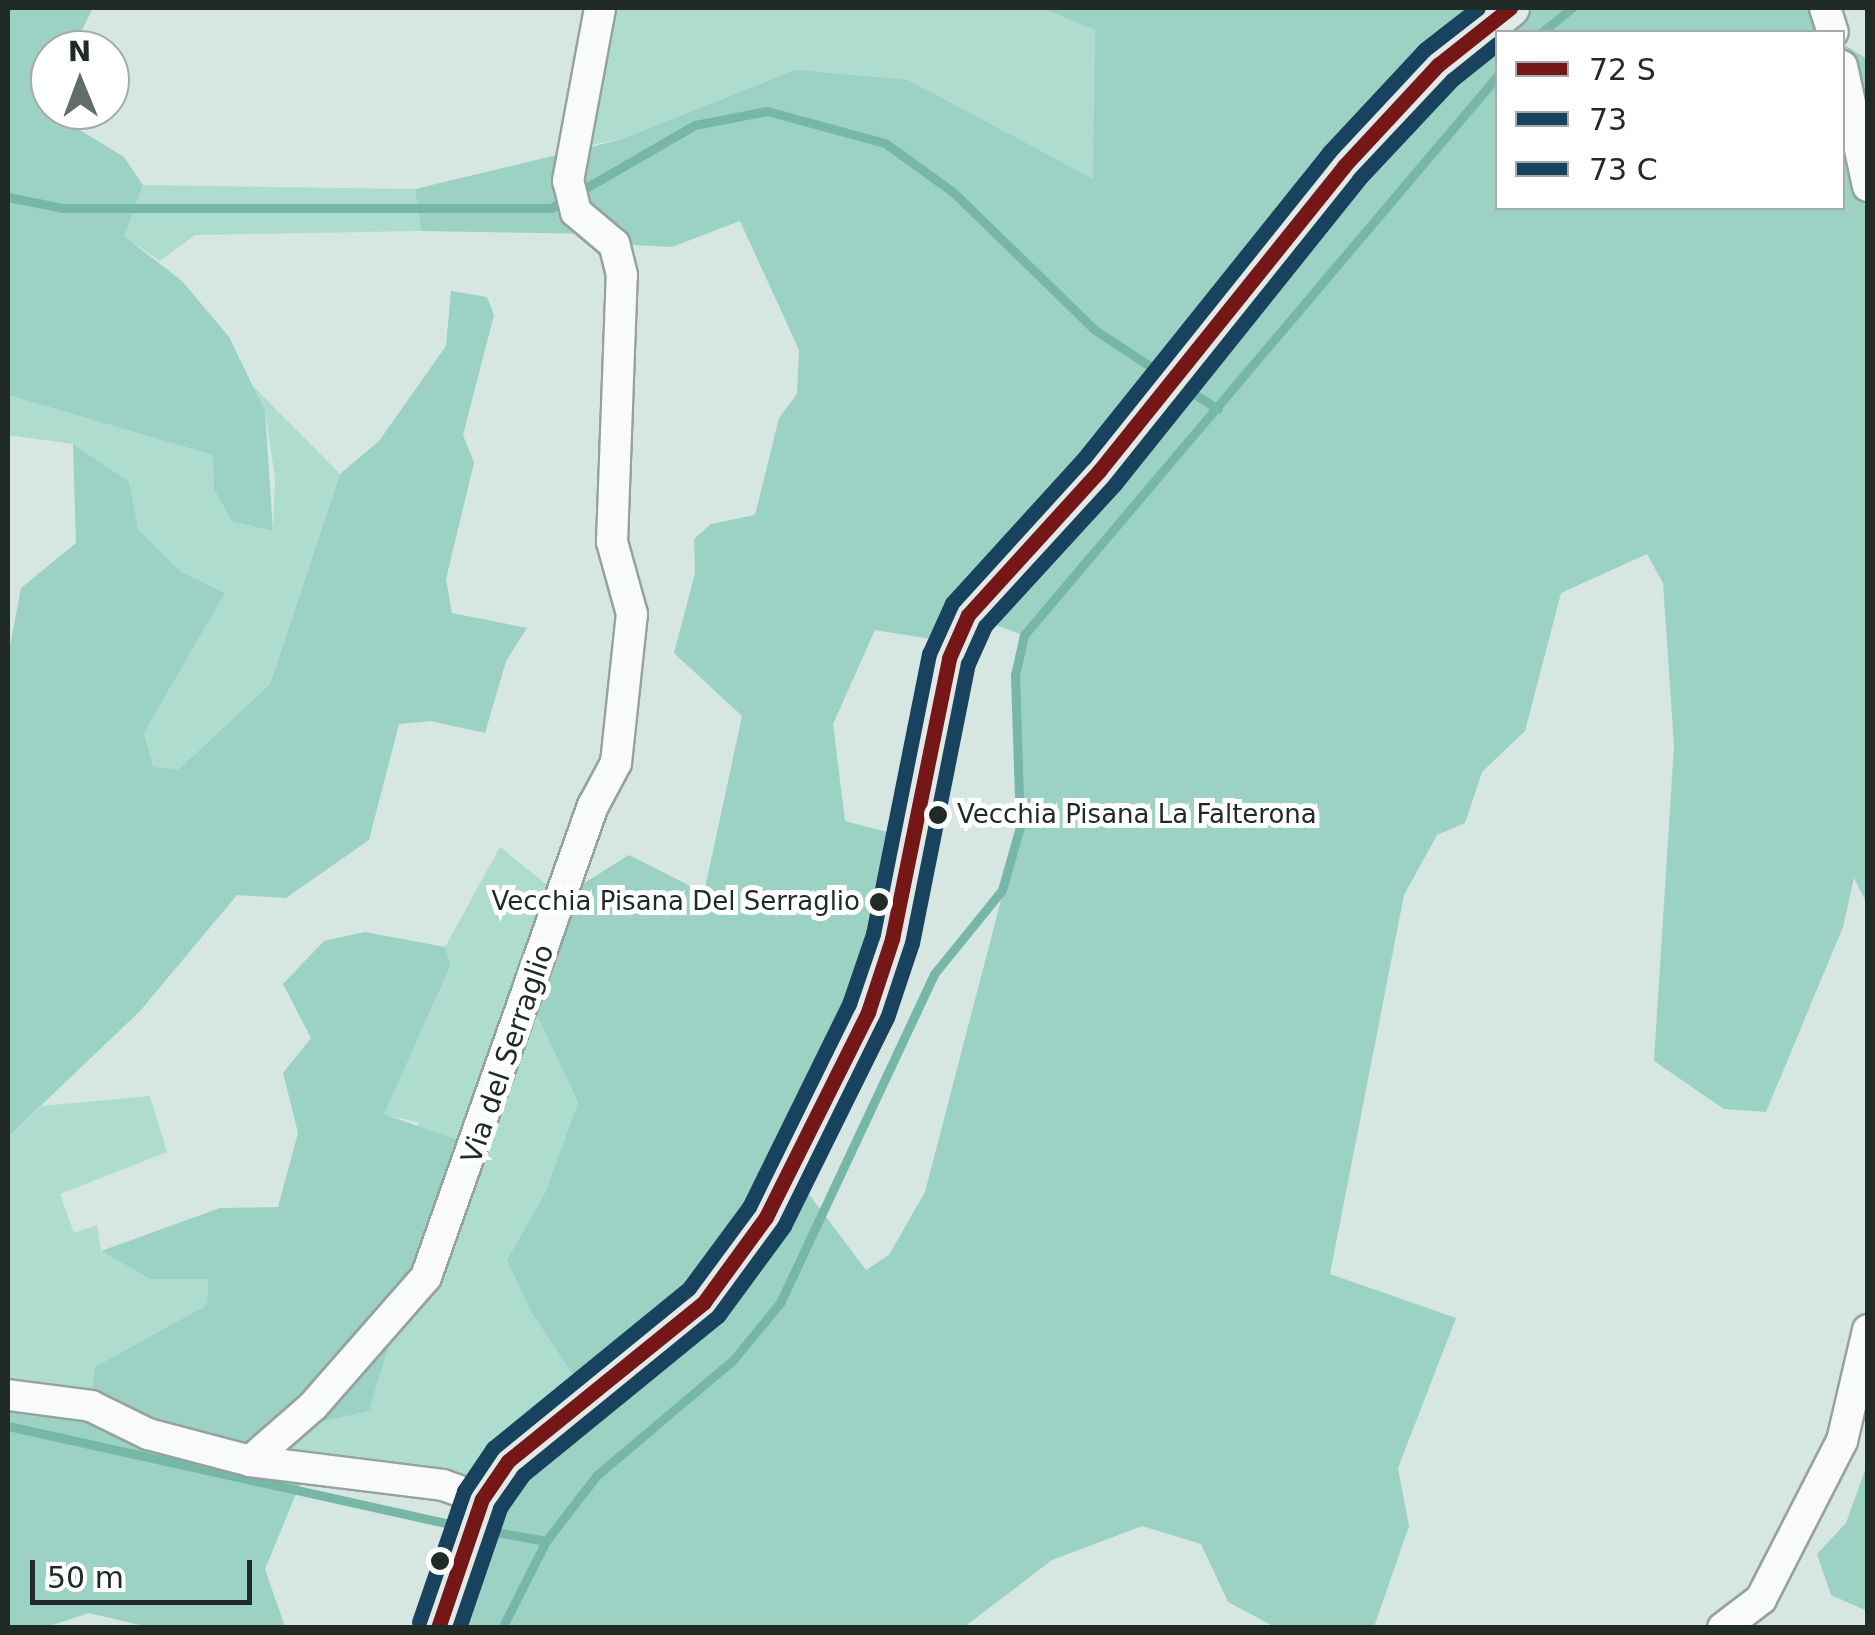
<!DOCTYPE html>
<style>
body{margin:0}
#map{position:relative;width:1875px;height:1635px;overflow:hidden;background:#d6e7e2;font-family:"DejaVu Sans",sans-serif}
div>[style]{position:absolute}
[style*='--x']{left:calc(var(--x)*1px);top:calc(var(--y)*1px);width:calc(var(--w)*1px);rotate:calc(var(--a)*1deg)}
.green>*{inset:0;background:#aeddd0}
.forest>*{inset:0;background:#9bd2c3}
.stream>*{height:9px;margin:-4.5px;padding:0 4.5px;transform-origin:4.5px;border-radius:4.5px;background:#77b7a7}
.roads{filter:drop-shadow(2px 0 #95a29e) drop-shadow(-2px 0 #95a29e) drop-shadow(0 2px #95a29e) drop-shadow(0 -2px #95a29e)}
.minor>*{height:30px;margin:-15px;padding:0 15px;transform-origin:15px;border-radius:15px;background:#f9fbfb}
.major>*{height:38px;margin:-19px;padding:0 19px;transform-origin:19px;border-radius:19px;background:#e1eae7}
.bus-1>*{height:15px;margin:-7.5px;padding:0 7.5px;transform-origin:7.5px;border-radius:7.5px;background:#751617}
.bus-2>*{height:15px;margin:-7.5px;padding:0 7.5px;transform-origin:7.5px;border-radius:7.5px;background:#19425f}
.bus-3>*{height:15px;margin:-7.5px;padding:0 7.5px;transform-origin:7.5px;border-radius:7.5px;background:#19425f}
.dots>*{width:28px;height:28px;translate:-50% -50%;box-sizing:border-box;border:5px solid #fff;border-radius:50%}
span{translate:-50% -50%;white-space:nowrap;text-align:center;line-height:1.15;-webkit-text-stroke:10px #fff;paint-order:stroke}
.bus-label{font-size:26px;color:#202b28}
.left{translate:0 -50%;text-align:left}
.right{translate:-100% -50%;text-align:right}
.street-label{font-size:28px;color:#202b28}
.frame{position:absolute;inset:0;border:10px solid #202b28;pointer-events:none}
.legend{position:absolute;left:1495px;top:30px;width:350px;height:180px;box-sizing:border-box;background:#fff;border:2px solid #a6aaa9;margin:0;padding:12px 18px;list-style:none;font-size:30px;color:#202b28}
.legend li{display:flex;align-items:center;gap:20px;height:50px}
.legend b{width:50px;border:2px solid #a6aaa9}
.north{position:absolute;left:30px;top:30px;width:100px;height:100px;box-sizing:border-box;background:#fff;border:2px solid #a6aaa9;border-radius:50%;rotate:359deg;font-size:28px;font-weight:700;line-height:40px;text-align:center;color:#202b28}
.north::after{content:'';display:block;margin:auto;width:35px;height:45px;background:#606d69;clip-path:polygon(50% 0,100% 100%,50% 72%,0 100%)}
.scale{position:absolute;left:30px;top:1560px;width:222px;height:45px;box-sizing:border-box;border:5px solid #202b28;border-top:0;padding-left:12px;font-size:30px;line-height:35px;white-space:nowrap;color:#202b28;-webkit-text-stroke:8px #fff;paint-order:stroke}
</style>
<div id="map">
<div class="green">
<div style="clip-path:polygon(600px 8px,1041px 8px,1095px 29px,1094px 179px,1063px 169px,623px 139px,569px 149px)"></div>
<div style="clip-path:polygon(143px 185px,415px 189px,421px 231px,195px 235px,160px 261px,123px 236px)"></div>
<div style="clip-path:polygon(252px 385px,340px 474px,270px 684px,179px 769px,153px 767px,144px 733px,225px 593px,180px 571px,138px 529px,128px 482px,73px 444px,8px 435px,8px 395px,214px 455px,214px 489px,273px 531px,275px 478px,265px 411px)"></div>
<div style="clip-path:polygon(500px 847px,562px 897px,529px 999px,578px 1102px,545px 1193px,507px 1260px,531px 1312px,587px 1394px,482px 1499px,250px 1461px,419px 1122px,383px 1115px,451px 966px,445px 947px)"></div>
<div style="clip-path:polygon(150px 1096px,167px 1152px,60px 1194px,74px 1233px,97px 1225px,101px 1251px,150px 1279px,208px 1279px,207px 1305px,96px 1367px,91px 1406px,8px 1395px,8px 1137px,42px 1106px)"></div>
</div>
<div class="forest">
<div style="clip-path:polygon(8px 8px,93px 8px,72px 50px,50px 50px,50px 110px,74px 110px,75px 127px,124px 157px,143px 185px,124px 236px,182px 281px,229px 337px,265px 411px,273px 531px,232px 521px,214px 489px,213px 455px,8px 395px)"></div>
<div style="clip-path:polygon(evenodd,1041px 8px,1825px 8px,1832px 32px,1498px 32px,1498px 208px,1842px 208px,1843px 44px,1867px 59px,1867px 904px,1854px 878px,1843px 927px,1766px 1112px,1724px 1109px,1654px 1061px,1674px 746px,1663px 583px,1647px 554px,1561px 593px,1525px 731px,1482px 772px,1465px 823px,1437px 835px,1404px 895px,1330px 1274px,1456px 1318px,1398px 1468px,1409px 1526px,1374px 1627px,1275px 1627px,1228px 1602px,1201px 1544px,1142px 1526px,1052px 1560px,964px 1627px,438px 1627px,482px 1499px,586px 1394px,531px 1312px,507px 1260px,545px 1193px,578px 1102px,529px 999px,562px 897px,629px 855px,704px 893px,742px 716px,674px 653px,695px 573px,694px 539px,711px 524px,755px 515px,779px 418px,797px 394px,799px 350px,740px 221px,672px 247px,614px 244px,600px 234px,421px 231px,415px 189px,623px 139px,796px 70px,908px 80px,1093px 179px,1095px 30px,1041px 8px,968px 615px,1023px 635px,1015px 675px,1020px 827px,925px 1192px,889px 1255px,866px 1270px,790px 1169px,913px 839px,845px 821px,833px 724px,875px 630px,956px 643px,968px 615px)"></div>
<div style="clip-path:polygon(451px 291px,487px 297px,494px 315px,463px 435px,474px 463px,446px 579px,452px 613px,527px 628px,506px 661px,485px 733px,431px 721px,399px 724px,369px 840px,286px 898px,237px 895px,140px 1011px,8px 1137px,8px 656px,21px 588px,76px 543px,73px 444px,129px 482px,138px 529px,180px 571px,225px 593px,144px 733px,153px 767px,179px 769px,270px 684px,340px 474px,379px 441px,446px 346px)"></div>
<div style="clip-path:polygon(365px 932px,445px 947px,451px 965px,384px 1114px,476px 1147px,398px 1313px,369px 1411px,315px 1423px,252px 1460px,308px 1465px,265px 1569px,285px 1627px,148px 1627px,89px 1613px,46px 1627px,8px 1628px,8px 1395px,91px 1406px,95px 1367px,207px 1305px,208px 1279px,150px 1279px,101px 1251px,220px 1208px,278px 1207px,298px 1133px,283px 1073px,311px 1038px,283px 984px,324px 941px)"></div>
<div style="clip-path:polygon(1867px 1465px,1867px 1611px,1831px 1595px,1817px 1554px,1846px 1523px)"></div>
</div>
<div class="stream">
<div style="--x:1542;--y:32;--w:38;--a:-39"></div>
<div style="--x:8;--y:197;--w:55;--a:11.5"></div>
<div style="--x:62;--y:208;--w:489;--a:0"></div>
<div style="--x:551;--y:208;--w:166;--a:-30"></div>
<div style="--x:695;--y:125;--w:73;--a:-11"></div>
<div style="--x:767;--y:111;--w:122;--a:15.2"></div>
<div style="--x:885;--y:143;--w:84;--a:35.8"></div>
<div style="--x:953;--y:192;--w:198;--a:44.2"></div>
<div style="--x:1095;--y:330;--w:84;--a:33.3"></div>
<div style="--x:1178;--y:384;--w:47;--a:32"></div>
<div style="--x:8;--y:1426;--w:468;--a:12.5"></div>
<div style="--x:480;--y:1529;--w:67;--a:10.3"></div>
<div style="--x:502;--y:1628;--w:97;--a:-63.2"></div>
<div style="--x:546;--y:1541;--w:83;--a:-52.3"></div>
<div style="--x:597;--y:1475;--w:178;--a:-40.2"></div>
<div style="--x:733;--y:1360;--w:74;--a:-50.5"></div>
<div style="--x:780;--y:1303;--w:363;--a:-64.9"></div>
<div style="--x:934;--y:974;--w:108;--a:-51"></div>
<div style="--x:1002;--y:890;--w:66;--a:-74.1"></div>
<div style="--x:1020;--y:827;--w:152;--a:-91.9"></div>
<div style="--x:1015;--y:675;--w:41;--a:-77.3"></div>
<div style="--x:1024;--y:635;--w:734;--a:-49.75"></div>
</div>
<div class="roads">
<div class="minor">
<div style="--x:1825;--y:8;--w:25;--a:72"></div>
<div style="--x:1842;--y:66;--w:123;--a:77.8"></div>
<div style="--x:8;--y:1395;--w:84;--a:7.5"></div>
<div style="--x:91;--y:1406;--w:64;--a:26.2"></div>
<div style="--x:148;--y:1434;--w:106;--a:14.8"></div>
<div style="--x:250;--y:1461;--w:194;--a:7.1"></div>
<div style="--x:443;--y:1485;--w:41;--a:19.7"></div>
<div style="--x:250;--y:1461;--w:84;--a:-41.1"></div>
<div style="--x:313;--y:1406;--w:171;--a:-48.8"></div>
<div style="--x:426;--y:1277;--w:500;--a:-70.5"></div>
<div style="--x:593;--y:806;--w:49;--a:-61.9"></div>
<div style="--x:616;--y:763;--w:150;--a:-83.9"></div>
<div style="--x:632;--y:614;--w:75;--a:-105.5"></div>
<div style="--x:612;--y:542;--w:267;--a:-87.9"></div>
<div style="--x:622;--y:275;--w:32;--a:-104"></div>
<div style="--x:614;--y:244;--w:50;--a:-139.9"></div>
<div style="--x:576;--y:212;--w:32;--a:-104"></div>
<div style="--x:568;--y:181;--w:176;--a:-79.5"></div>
<div style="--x:1723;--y:1628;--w:48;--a:-37.3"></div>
<div style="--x:1761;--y:1599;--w:178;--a:-62.9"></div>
<div style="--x:1842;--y:1441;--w:114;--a:-76.8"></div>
</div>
<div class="major">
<div style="--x:438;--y:1628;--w:136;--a:-71.2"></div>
<div style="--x:482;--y:1499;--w:46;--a:-55.6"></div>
<div style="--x:508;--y:1461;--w:252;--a:-39"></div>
<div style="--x:704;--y:1302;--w:105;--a:-53.9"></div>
<div style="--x:766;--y:1217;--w:229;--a:-63.5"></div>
<div style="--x:868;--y:1012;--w:77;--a:-71.8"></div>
<div style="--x:892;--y:939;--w:287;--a:-78.5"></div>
<div style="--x:949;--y:658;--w:47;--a:-66.2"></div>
<div style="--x:968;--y:615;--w:195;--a:-47.7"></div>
<div style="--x:1099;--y:471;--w:391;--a:-51.2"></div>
<div style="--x:1344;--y:166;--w:138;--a:-47.1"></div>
<div style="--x:1438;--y:65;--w:92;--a:-38.4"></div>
</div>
</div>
<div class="bus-1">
<div style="--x:438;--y:1628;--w:136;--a:-71.2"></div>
<div style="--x:482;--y:1499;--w:46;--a:-55.6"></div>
<div style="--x:508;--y:1461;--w:252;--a:-39"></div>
<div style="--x:704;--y:1302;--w:105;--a:-53.9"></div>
<div style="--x:766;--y:1217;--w:229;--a:-63.5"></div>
<div style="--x:868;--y:1012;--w:77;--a:-71.8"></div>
<div style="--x:892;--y:939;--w:287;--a:-78.5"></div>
<div style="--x:949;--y:658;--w:47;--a:-66.2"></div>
<div style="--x:968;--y:615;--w:195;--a:-47.7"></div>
<div style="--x:1099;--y:471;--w:391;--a:-51.2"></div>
<div style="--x:1344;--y:166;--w:138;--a:-47.1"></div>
<div style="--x:1438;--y:65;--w:92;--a:-38.4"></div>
</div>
<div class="bus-2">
<div style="--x:459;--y:1628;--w:127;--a:-71.1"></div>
<div style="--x:500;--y:1508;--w:40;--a:-55.1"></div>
<div style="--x:523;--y:1475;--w:252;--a:-39.2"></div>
<div style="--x:718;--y:1316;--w:112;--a:-53.7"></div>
<div style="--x:784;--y:1226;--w:232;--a:-63.7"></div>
<div style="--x:887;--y:1018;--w:79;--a:-71.6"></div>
<div style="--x:912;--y:943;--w:285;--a:-78.7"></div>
<div style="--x:968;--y:664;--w:42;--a:-65.9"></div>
<div style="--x:985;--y:626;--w:193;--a:-47.5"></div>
<div style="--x:1115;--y:484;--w:391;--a:-51.3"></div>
<div style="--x:1359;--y:179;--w:136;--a:-46.8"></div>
<div style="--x:1452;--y:80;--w:59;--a:-38.8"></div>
</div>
<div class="bus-3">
<div style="--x:419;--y:1622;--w:139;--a:-71"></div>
<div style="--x:464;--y:1491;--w:52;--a:-56"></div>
<div style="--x:493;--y:1448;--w:253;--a:-39.2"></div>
<div style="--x:689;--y:1288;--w:101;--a:-53.5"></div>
<div style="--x:749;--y:1207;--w:226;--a:-63.8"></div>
<div style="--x:849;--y:1004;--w:74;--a:-71.1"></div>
<div style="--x:873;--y:934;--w:286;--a:-78.7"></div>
<div style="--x:929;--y:654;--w:56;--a:-65.7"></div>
<div style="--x:952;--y:603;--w:196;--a:-47.7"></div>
<div style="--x:1084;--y:458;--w:392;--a:-51.3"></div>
<div style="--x:1329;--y:152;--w:139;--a:-47"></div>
<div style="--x:1424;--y:50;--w:68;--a:-37.9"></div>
</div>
<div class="dots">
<div style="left:938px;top:815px;background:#202b28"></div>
<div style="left:879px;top:902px;background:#202b28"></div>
<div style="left:440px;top:1561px;background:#202b28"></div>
</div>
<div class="bus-label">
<span class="left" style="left:957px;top:815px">Vecchia Pisana La Falterona</span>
<span class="right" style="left:860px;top:902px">Vecchia Pisana Del Serraglio</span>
</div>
<div class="street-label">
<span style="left:508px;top:1054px;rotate:-71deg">Via del Serraglio</span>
</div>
<div class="frame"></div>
<ul class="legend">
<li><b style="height:12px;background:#751617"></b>72 S</li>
<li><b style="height:12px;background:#19425f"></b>73</li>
<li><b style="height:12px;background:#19425f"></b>73 C</li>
</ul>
<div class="north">N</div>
<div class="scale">50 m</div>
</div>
